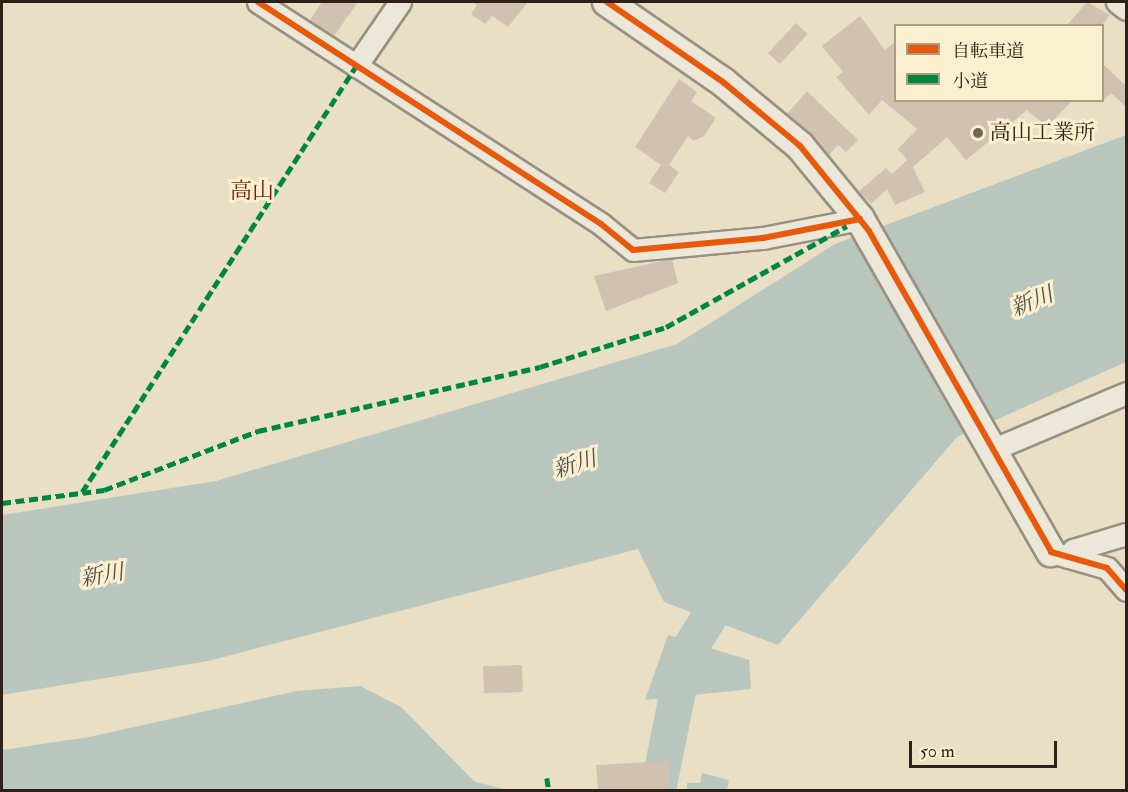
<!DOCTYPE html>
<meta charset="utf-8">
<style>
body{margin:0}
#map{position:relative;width:1128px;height:792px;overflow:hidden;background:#e8dfc4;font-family:"IM FELL Double Pica","Noto Serif JP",serif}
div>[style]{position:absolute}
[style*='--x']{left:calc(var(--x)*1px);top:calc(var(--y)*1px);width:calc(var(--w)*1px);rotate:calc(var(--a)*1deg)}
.water>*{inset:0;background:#b8c6bd}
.river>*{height:36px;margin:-18px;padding:0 18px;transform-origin:18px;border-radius:18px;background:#b8c6bd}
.building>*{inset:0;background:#d0c1b1;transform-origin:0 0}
.roads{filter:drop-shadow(2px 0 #989181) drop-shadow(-2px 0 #989181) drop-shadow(0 2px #989181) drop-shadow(0 -2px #989181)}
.street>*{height:21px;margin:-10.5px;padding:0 10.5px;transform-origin:10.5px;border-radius:10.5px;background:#ebe7d9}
.secondary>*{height:28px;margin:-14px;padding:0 14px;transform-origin:14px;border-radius:14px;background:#ebe7d9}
.quiet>*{height:4.5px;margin-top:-2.25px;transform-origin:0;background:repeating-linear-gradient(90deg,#00873e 0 9px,transparent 0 13.5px)}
.cycleway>*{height:6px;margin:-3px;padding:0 3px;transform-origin:3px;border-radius:3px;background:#e8590c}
.dots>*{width:16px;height:16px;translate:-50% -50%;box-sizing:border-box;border:3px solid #faefcf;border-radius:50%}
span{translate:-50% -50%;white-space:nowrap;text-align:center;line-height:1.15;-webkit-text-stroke:6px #faefcf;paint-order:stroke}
.poi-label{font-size:21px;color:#2f211a}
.left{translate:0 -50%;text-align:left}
.neighbourhood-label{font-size:22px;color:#7a1f14}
.water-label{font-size:22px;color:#52504a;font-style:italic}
.frame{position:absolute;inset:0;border:3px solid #2f211a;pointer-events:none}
.legend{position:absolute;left:894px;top:24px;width:210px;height:78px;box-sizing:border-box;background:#faefcf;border:2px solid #a99d87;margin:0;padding:8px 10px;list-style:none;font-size:18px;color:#2f211a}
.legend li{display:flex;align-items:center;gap:12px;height:30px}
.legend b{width:30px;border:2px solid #a99d87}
.scale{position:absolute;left:909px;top:741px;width:148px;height:27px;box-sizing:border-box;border:3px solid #2f211a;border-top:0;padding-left:8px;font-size:18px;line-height:21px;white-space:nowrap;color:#2f211a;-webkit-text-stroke:4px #faefcf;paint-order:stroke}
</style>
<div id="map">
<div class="water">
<div style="clip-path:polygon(1126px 135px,1126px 362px,957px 437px,778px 645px,664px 602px,638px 549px,208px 661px,2px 695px,2px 515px,216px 481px,677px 344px,835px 244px)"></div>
<div style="clip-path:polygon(668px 635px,749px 660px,751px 689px,645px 700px)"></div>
<div style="clip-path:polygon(360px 686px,401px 707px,475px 782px,509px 790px,2px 790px,2px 750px,89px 737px,297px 691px)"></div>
<div style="clip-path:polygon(702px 773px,729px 780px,727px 790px,687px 790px,687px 783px,700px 783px)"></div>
</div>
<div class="river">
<div style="--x:658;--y:790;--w:137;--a:-78.6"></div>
<div style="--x:685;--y:656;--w:92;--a:-57.9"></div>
</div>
<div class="building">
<div style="clip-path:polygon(322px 2px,358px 2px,334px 36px,310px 20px)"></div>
<div style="clip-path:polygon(472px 2px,528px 2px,508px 27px,492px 16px,485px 24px,471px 14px,477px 5px)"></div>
<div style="clip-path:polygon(1087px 2px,1110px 15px,1101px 26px,1066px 26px)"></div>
<div style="clip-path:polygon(860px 16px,885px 50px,896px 41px,896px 100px,1073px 100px,1047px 127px,1027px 110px,966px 160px,947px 137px,913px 167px,925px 192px,895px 205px,887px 189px,871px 204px,859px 191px,886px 168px,892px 174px,907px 160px,898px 149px,917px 129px,882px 100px,869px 115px,836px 77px,843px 72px,822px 46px)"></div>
<div style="left:796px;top:23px;width:16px;height:41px;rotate:43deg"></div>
<div style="clip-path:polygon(1102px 63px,1126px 86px,1126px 107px,1111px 93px,1102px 102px)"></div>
<div style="clip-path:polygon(679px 79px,697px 92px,691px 101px,716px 118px,704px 136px,694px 141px,688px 136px,669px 165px,679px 172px,665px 193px,649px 183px,661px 165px,635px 147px)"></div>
<div style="clip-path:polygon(807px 91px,858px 140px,846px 152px,838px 145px,829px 155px,787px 114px)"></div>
<div style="clip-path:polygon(672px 259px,678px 283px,606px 311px,594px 276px)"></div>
<div style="left:522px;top:665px;width:27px;height:39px;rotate:88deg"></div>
<div style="clip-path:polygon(669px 761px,670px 790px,598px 790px,596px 765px)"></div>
</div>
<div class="roads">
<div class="street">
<div style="--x:258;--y:2;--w:409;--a:32.9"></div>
<div style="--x:601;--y:224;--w:41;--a:39.1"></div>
<div style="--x:633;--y:250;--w:131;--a:-5.3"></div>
<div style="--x:763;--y:238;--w:99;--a:-11.1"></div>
<div style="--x:1117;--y:2;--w:11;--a:38"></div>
<div style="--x:356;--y:66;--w:78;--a:-55.5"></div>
<div style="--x:989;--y:451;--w:149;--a:-22.9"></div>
<div style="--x:1051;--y:552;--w:58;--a:15.9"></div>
<div style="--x:1107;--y:568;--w:29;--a:49"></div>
<div style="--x:1068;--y:557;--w:9;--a:-54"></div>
<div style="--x:1073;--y:550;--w:55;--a:-16.8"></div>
</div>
<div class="secondary">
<div style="--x:607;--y:2;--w:141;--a:34.6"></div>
<div style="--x:723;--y:82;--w:100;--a:39.7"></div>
<div style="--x:800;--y:146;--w:94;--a:50.6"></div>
<div style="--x:860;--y:219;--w:384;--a:60.2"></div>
</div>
</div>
<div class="quiet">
<div style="--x:82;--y:492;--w:507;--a:-57.25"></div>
<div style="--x:2;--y:503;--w:103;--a:-7.3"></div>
<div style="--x:104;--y:490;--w:165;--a:-21"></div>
<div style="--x:258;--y:431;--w:289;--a:-12.8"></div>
<div style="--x:540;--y:367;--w:132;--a:-17.6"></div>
<div style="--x:666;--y:327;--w:207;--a:-29.2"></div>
<div style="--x:547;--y:778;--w:12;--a:81"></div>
</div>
<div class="cycleway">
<div style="--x:258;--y:2;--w:409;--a:32.9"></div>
<div style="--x:601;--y:224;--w:41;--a:39.1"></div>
<div style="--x:633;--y:250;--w:131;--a:-5.3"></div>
<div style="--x:763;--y:238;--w:99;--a:-11.1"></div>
<div style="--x:607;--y:2;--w:141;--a:34.6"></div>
<div style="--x:723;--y:82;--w:100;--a:39.7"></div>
<div style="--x:800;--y:146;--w:109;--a:50.9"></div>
<div style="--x:869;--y:231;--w:369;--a:60.4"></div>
<div style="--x:1051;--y:552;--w:58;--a:15.9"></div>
<div style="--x:1107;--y:568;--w:29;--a:49"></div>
</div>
<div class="dots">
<div style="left:978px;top:133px;background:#706456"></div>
</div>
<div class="poi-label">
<span class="left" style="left:990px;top:133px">高山工業所</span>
</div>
<div class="neighbourhood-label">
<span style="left:252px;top:192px">高山</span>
</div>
<div class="water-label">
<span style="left:1032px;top:302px;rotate:-22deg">新川</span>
<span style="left:575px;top:465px;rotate:-17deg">新川</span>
<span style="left:102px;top:576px;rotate:-10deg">新川</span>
</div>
<div class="frame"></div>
<ul class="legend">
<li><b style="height:8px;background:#e8590c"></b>自転車道</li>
<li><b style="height:8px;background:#00873e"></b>小道</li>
</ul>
<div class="scale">50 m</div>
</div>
